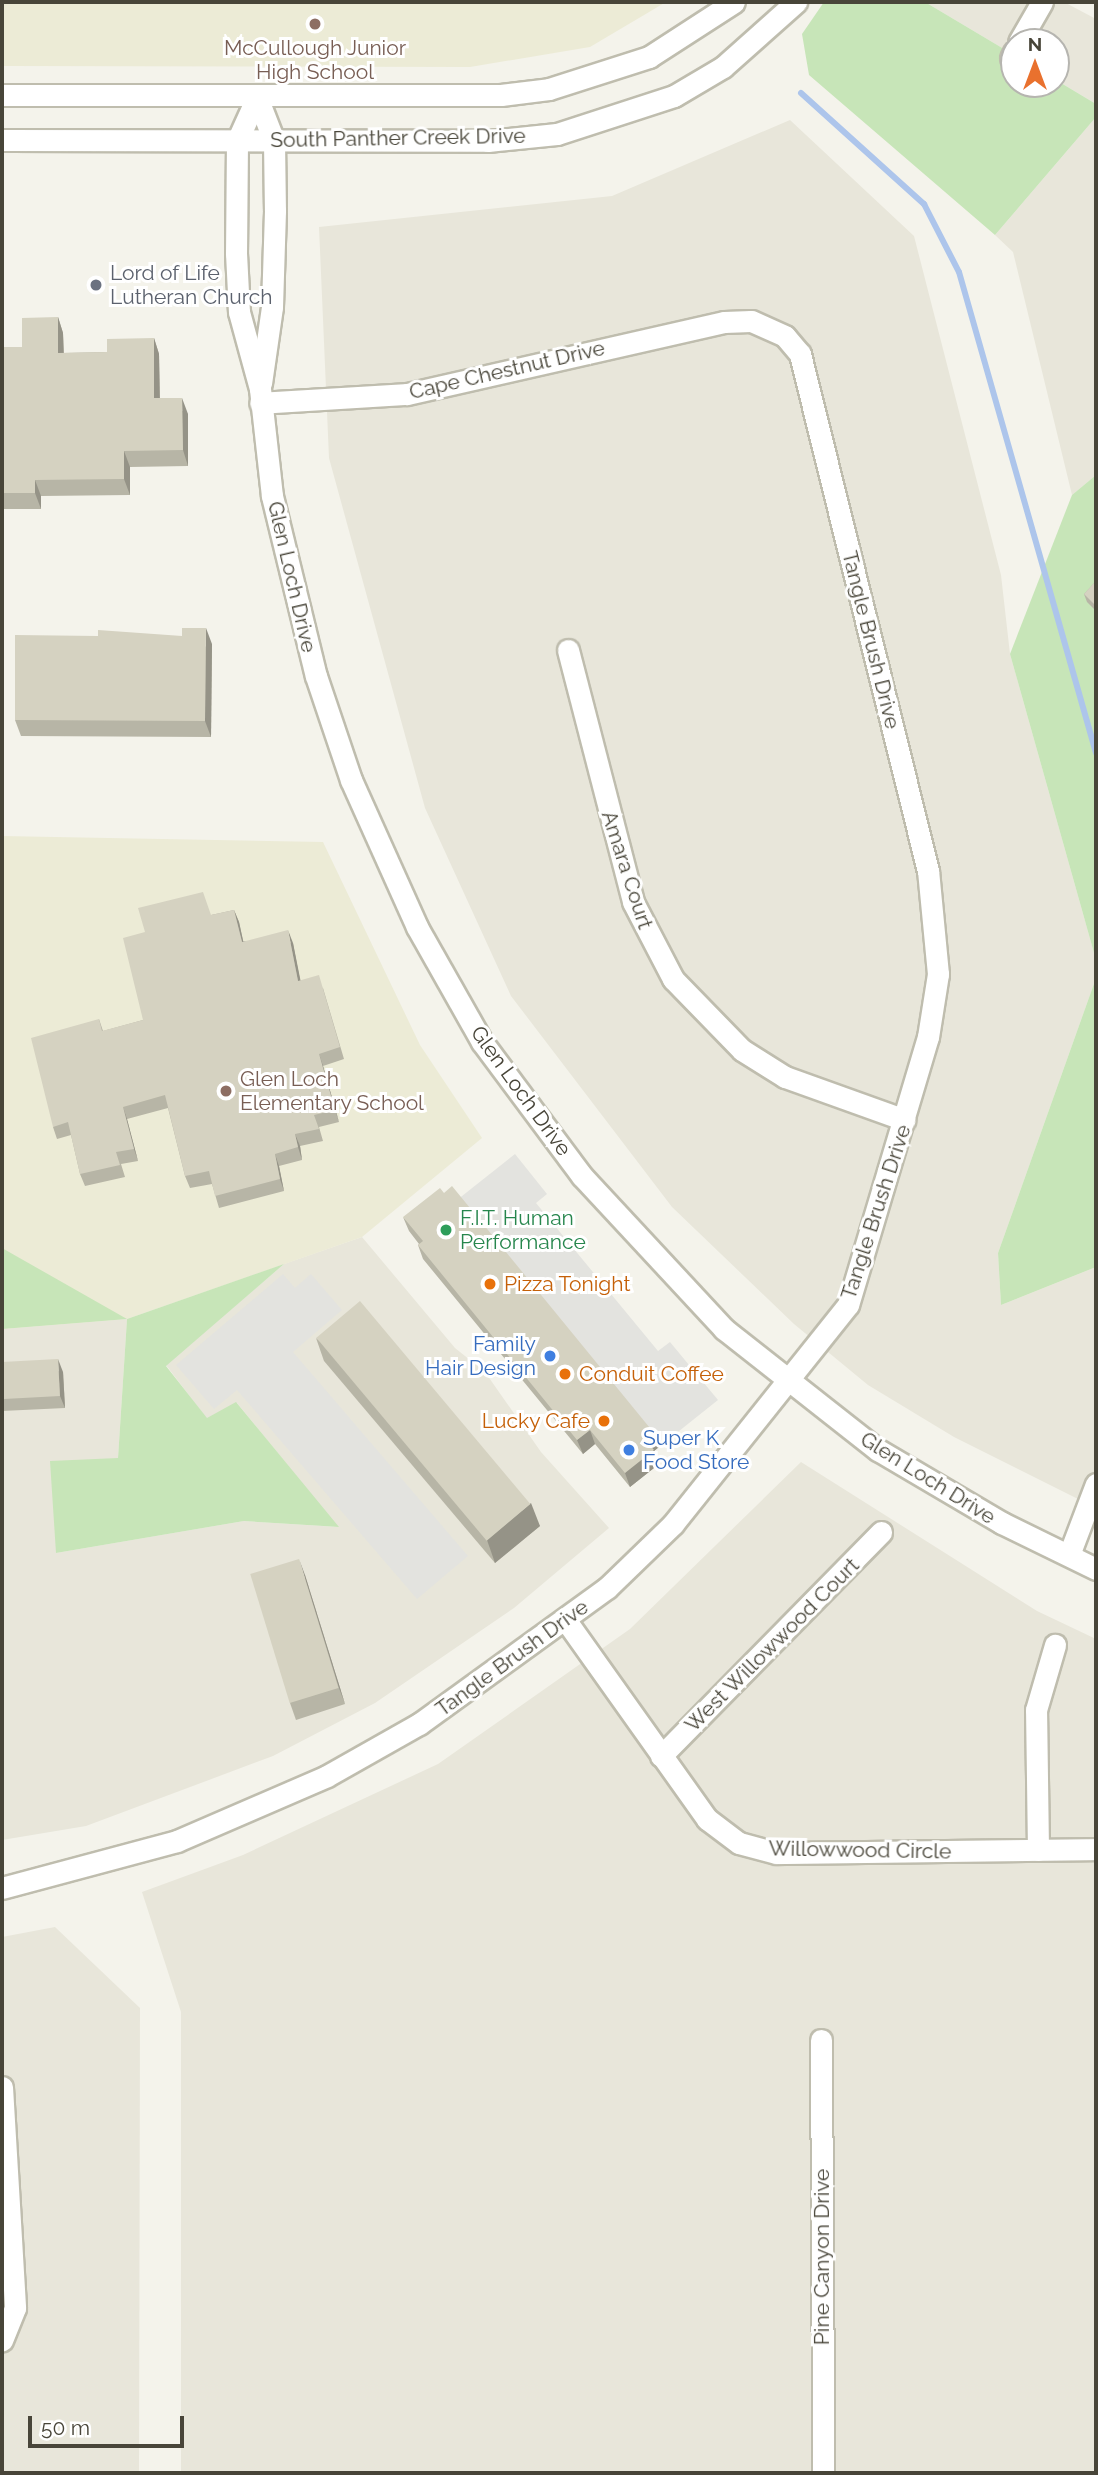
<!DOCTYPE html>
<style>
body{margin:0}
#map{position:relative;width:1098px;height:2475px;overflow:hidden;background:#f4f3eb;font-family:Raleway,sans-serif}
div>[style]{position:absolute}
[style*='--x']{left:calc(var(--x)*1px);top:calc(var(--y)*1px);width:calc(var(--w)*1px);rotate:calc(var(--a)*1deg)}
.residential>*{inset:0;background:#e8e6da}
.education>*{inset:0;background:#ecebd6}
.green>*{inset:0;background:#c7e5b8}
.parking>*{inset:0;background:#e3e3df}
.stream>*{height:6px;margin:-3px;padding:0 3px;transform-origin:3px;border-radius:3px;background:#adc5eb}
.roads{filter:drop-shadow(2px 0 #bfbdae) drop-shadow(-2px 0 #bfbdae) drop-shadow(0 2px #bfbdae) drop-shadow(0 -2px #bfbdae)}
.minor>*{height:21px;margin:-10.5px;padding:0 10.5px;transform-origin:10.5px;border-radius:10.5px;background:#fff}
.wall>*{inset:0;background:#b7b5a6}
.shaded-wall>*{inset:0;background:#959387}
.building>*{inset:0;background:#d5d2c1;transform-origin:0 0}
.dots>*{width:19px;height:19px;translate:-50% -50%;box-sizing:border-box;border:4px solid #fff;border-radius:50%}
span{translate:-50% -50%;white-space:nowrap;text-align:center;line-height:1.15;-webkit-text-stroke:6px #fff;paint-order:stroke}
.education-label{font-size:21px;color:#785e54}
.left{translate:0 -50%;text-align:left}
.street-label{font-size:21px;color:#484539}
.worship-label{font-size:21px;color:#5b616d}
.leisure-label{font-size:21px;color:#27864d}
.food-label{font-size:21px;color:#c56008}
.right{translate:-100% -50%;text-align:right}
.shop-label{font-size:21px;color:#366cbe}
.frame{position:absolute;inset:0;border:4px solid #484539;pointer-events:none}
.north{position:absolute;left:1000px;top:28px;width:70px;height:70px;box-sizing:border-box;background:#fff;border:2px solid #b6b5b0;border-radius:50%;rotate:0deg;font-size:19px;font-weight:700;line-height:28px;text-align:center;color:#484539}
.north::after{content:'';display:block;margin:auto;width:24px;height:32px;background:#e9712e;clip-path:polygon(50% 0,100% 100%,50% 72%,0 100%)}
.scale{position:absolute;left:28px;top:2416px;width:156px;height:32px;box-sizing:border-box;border:4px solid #484539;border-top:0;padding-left:9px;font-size:21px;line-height:24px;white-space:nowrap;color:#484539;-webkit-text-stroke:5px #fff;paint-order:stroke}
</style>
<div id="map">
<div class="residential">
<div style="clip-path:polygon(925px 2px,1064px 2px,1096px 19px,1096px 104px,1056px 80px,1056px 42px,1014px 42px,1014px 55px)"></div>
<div style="clip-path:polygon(1096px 117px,1096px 475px,1072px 495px,1013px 252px,995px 235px)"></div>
<div style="clip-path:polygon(790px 120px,914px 236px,1001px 575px,1010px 654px,1096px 960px,1096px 978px,998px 1253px,1001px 1305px,1096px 1267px,1096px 1508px,954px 1437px,868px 1385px,794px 1324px,672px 1207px,511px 996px,425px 808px,329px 458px,319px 227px,612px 196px)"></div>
<div style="clip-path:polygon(362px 1237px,455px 1348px,485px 1372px,541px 1452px,609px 1528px,514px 1608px,375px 1703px,273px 1756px,86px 1826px,2px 1840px,2px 1329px,127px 1319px,118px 1458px,56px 1553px,244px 1521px,338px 1527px,237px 1403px,207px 1419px,166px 1365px,284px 1264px)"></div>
<div style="clip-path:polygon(801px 1462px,1037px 1611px,1096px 1639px,1096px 2473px,181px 2473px,181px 2012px,142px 1892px,243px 1855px,438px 1764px,630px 1629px)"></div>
<div style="clip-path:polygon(55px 1927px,140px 2008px,139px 2473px,2px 2473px,2px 1937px)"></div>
</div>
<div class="education">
<div style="clip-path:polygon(2px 2px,666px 2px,590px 47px,470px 67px,2px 66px)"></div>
<div style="clip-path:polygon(2px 836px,323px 842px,420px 1045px,482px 1138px,362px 1237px,127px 1319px,2px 1329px)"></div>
</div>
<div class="green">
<div style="clip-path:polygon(824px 2px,925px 2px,1014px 55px,1014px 84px,1056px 80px,1096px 104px,1096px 117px,995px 235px,809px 75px,802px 34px)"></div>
<div style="clip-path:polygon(1096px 475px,1096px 960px,1010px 654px,1072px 495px)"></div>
<div style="clip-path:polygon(1096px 978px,1096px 1267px,1001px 1305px,998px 1253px)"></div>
<div style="clip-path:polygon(2px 1248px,127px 1319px,284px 1264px,166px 1366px,207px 1418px,236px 1402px,339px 1527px,244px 1521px,56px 1553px,50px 1461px,118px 1458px,127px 1319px,2px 1329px)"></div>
</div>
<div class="parking">
<div style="clip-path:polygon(515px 1154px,547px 1194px,536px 1203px,658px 1351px,670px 1342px,718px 1400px,659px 1447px,457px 1200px)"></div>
<div style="clip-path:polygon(283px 1274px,295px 1288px,311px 1274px,342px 1310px,293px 1352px,468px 1556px,417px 1599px,237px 1390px,214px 1409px,176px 1365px)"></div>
</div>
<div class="stream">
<div style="--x:801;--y:93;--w:166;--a:42.1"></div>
<div style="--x:924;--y:204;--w:76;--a:62.8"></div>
<div style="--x:959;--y:272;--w:500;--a:74.1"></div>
</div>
<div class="roads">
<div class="minor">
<div style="--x:1019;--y:42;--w:46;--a:-60.1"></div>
<div style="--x:1011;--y:58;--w:7;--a:-63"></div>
<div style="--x:2;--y:95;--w:499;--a:0"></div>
<div style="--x:501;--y:95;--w:48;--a:-7.1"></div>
<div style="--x:549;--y:89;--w:105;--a:-17.7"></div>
<div style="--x:649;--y:57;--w:101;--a:-32.9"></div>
<div style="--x:257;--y:97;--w:48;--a:114.4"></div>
<div style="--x:237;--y:141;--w:112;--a:90.5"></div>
<div style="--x:236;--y:253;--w:59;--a:87.1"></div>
<div style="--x:239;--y:312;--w:80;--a:74.7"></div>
<div style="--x:260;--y:389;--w:108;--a:83.6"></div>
<div style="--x:272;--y:496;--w:185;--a:76.3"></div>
<div style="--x:316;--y:676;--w:110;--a:71.4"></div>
<div style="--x:351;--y:780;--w:161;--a:65.8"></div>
<div style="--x:417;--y:927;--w:132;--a:60.5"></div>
<div style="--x:482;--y:1042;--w:167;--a:53.3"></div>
<div style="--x:582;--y:1176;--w:209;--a:47.1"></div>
<div style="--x:724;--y:1329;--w:196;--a:38.2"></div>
<div style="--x:878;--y:1450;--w:144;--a:30.5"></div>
<div style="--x:1002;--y:1523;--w:105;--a:26.1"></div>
<div style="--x:257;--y:97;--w:47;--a:68.9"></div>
<div style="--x:274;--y:141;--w:70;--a:89.2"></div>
<div style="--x:275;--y:211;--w:96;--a:91.8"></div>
<div style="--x:272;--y:307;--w:77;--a:98.2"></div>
<div style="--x:2;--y:140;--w:486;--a:0.1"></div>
<div style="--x:488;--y:141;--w:69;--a:-5.8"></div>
<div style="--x:557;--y:134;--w:123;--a:-18"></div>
<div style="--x:674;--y:96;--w:57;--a:-30.6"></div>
<div style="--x:723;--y:67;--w:98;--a:-41.7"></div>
<div style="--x:568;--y:650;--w:260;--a:75.5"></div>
<div style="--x:633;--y:902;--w:87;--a:62.5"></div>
<div style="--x:673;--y:979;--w:99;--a:45.8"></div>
<div style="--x:742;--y:1050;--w:51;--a:32.1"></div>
<div style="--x:785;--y:1077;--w:127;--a:19.7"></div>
<div style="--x:1069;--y:1555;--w:76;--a:-69.2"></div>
<div style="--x:567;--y:1622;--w:242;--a:54.6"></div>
<div style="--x:707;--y:1819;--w:40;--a:37"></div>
<div style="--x:739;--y:1843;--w:38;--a:15"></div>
<div style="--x:776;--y:1853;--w:320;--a:-0.7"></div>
<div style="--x:661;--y:1756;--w:314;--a:-45.5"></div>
<div style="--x:1038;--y:1850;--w:140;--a:-90.8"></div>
<div style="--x:1036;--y:1710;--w:68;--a:-73.7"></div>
<div style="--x:2;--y:1888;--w:181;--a:-15"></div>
<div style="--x:177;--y:1841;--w:163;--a:-23.4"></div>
<div style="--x:327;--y:1776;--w:106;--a:-29.5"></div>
<div style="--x:419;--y:1724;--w:232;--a:-35.9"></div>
<div style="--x:607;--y:1588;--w:92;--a:-44.1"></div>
<div style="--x:673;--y:1524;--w:280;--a:-51.4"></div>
<div style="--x:848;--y:1305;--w:280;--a:-73.4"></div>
<div style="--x:928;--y:1037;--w:64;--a:-81"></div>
<div style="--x:938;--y:974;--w:103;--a:-95.5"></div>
<div style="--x:928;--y:871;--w:533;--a:-103.91"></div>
<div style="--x:800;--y:354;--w:23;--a:-130"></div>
<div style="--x:785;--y:336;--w:37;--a:-156"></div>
<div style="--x:751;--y:321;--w:27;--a:178"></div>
<div style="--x:724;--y:322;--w:326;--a:167.2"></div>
<div style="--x:406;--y:394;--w:146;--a:176.5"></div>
<div style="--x:821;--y:2040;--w:433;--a:89.7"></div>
<div style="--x:2;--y:2087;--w:221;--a:86.6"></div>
<div style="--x:15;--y:2308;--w:35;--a:112"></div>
</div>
</div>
<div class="wall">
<div style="clip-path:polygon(58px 317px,63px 333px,64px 353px,107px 352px,154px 338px,159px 354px,160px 398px,188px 414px,188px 466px,130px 467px,130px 495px,41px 496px,41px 509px,2px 509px,2px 347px,22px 347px)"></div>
<div style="clip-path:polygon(1096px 581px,1096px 611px,1087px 602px,1084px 594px)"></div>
<div style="clip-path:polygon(212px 644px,211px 737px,21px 736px,15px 720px)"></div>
<div style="clip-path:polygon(234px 910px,239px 922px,243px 941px,293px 943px,300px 980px,323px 988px,344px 1059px,323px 1066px,339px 1122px,319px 1127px,323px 1141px,300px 1146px,302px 1160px,279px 1166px,284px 1191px,219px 1208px,212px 1184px,190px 1188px,185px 1176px,168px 1108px,127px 1119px,138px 1161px,121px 1164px,125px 1177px,85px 1186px,80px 1174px,71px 1135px,57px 1139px,53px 1127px,99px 1019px,103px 1031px,143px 1020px,211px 915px)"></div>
<div style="clip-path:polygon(403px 1217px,654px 1433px,659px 1447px,654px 1451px,659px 1464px,630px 1487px,595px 1444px,583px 1454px,423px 1259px,418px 1245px,419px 1244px,409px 1231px)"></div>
<div style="clip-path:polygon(316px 1338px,540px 1526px,495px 1563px,324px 1361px)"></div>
<div style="clip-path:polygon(2px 1362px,63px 1372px,65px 1408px,2px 1411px)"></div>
<div style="clip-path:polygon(305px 1575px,345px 1704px,296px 1720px,290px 1703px)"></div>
</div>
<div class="shaded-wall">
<div style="clip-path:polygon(58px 317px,63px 333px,64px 369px,58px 353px)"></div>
<div style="clip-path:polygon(154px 338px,159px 354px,160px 415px,154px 398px)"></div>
<div style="clip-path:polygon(182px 398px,188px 414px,188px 466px,183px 450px)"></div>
<div style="clip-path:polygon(124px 451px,130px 467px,130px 495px,124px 479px)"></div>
<div style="clip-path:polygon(35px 480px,41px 496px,41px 509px,35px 493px)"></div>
<div style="clip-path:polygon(206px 628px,212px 644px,211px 737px,205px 721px)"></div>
<div style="clip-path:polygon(234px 910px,239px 922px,246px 954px,242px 942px)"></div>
<div style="clip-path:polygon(288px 930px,293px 943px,303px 993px,298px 981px)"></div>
<div style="clip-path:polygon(319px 1054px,323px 1066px,339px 1122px,335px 1110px)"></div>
<div style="clip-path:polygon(123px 1107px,127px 1119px,138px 1161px,134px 1149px)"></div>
<div style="clip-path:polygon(295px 1134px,300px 1146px,302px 1160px,298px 1147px)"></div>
<div style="clip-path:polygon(275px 1154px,279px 1166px,284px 1191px,280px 1179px)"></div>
<div style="clip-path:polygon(58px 1359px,63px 1372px,65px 1408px,60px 1396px)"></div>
<div style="clip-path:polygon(590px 1430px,595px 1444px,583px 1454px,577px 1440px)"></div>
<div style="clip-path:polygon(654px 1433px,659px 1447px,654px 1451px,659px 1464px,630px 1487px,625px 1473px,646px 1440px)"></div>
<div style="clip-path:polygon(531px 1503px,540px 1526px,495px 1563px,487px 1540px)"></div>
<div style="clip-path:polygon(299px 1559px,305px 1575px,345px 1704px,339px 1688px)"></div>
</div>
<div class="building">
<div style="clip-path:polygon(58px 317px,58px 353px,107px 352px,107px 339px,154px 338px,154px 398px,182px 398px,183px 450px,124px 451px,124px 479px,35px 480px,35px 493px,2px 493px,2px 347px,22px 347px,22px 318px)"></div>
<div style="clip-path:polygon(1096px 581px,1096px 606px,1084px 594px)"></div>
<div style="clip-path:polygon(182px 628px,206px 628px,205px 721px,15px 720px,15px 635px,98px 636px,98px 630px,182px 636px)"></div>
<div style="clip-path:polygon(203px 892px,211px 915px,234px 910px,242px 942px,288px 930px,298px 981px,319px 975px,340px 1047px,319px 1054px,335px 1110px,314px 1115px,319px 1129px,295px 1134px,298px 1147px,275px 1154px,280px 1179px,215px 1196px,209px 1171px,185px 1176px,165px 1095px,123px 1107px,134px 1149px,116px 1152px,120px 1165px,80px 1174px,68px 1122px,53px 1127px,31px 1038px,99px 1019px,102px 1031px,143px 1020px,123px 938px,145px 932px,138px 908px)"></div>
<div style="clip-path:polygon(452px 1186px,654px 1433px,646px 1440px,654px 1450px,625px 1473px,590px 1430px,577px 1440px,418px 1245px,423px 1241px,403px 1217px,440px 1188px,444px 1193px)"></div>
<div style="left:360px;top:1301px;width:265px;height:57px;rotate:50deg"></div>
<div style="left:58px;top:1359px;width:37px;height:56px;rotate:87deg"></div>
<div style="left:299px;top:1559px;width:135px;height:51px;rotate:73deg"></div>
</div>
<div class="dots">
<div style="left:315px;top:24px;background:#8d6e63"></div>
<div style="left:96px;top:285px;background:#6b7280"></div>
<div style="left:226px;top:1091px;background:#8d6e63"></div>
<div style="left:446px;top:1230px;background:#2e9e5b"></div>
<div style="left:490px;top:1284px;background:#e8710a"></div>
<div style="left:550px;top:1356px;background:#3f7fe0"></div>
<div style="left:565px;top:1374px;background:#e8710a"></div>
<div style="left:604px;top:1421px;background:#e8710a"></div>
<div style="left:629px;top:1450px;background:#3f7fe0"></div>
</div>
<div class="education-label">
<span style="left:315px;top:60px">McCullough Junior<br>High School</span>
<span class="left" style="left:240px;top:1091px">Glen Loch<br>Elementary School</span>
</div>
<div class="street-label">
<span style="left:398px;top:138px;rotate:-1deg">South Panther Creek Drive</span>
<span style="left:507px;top:370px;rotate:-13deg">Cape Chestnut Drive</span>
<span style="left:292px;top:577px;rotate:77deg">Glen Loch Drive</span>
<span style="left:871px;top:640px;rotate:76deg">Tangle Brush Drive</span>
<span style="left:627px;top:870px;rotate:72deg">Amara Court</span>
<span style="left:521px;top:1091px;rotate:54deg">Glen Loch Drive</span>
<span style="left:876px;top:1212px;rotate:-72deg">Tangle Brush Drive</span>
<span style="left:928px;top:1478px;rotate:32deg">Glen Loch Drive</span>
<span style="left:772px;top:1645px;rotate:-45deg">West Willowwood Court</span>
<span style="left:512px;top:1658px;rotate:-36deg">Tangle Brush Drive</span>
<span style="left:860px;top:1850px;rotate:1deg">Willowwood Circle</span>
<span style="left:822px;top:2257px;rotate:-90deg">Pine Canyon Drive</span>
</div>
<div class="worship-label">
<span class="left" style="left:110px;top:285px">Lord of Life<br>Lutheran Church</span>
</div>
<div class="leisure-label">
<span class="left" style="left:460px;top:1230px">F.I.T. Human<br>Performance</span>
</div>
<div class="food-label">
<span class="left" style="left:504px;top:1284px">Pizza Tonight</span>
<span class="left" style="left:579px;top:1374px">Conduit Coffee</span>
<span class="right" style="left:590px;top:1421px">Lucky Cafe</span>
</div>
<div class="shop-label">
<span class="right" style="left:536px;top:1356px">Family<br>Hair Design</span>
<span class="left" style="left:643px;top:1450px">Super K<br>Food Store</span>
</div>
<div class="frame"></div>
<div class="north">N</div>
<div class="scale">50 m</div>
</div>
